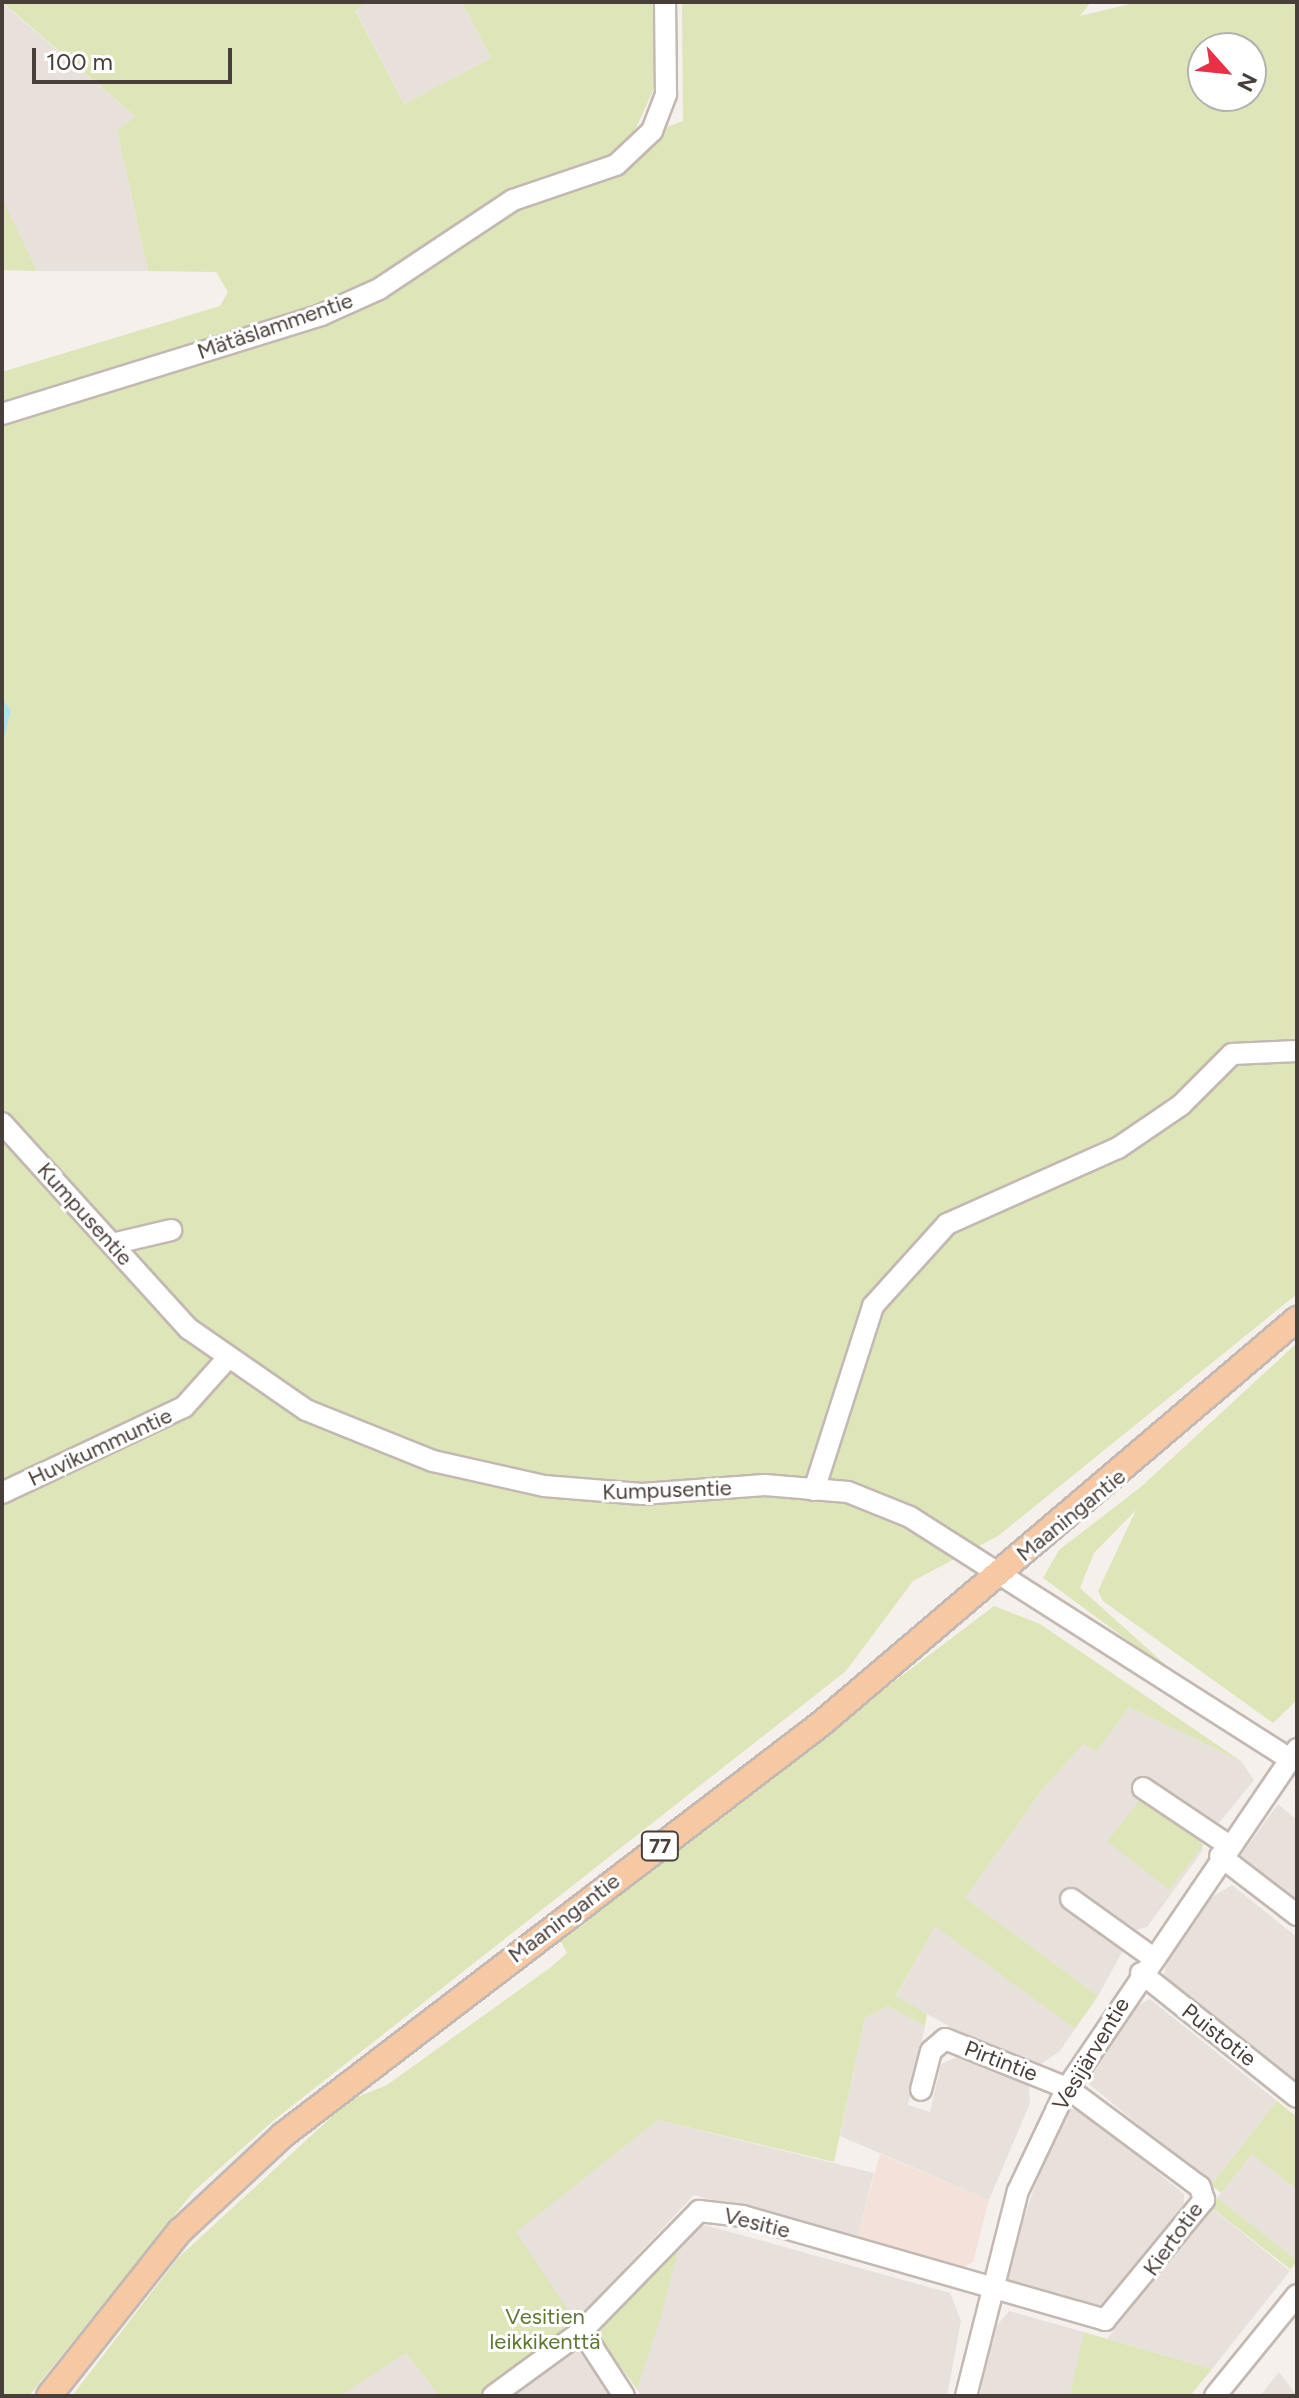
<!DOCTYPE html>
<meta charset="utf-8">
<style>
body{margin:0}
#map{position:relative;width:1299px;height:2398px;overflow:hidden;background:#f5f0ec;font-family:Figtree,sans-serif}
div>[style]{position:absolute}
[style*='--x']{left:calc(var(--x)*1px);top:calc(var(--y)*1px);width:calc(var(--w)*1px);rotate:calc(var(--a)*1deg)}
.residential>*{inset:0;background:#e8e1db}
.commercial>*{inset:0;background:#f4e2da}
.green>*{inset:0;background:#dde5b9;transform-origin:0 0}
.water>*{inset:0;background:#afe3ec}
.roads{filter:drop-shadow(2px 0 #c3b8b2) drop-shadow(-2px 0 #c3b8b2) drop-shadow(0 2px #c3b8b2) drop-shadow(0 -2px #c3b8b2)}
.minor>*{height:20px;margin:-10px;padding:0 10px;transform-origin:10px;border-radius:10px;background:#fff}
.major>*{height:24px;margin:-12px;padding:0 12px;transform-origin:12px;border-radius:12px;background:#f6c9a4}
span{translate:-50% -50%;white-space:nowrap;text-align:center;line-height:1.15;-webkit-text-stroke:6px #fff;paint-order:stroke}
.shield-label span{padding:2px 6px;background:#fff;border:2px solid;border-radius:6px;-webkit-text-stroke-width:0}
.shield-label{font-size:20px;color:#493f3a;font-weight:700}
.street-label{font-size:22px;color:#493f3a}
.park-label{font-size:22px;color:#5f7731}
.frame{position:absolute;inset:0;border:4px solid #493f3a;pointer-events:none}
.north{position:absolute;left:1187px;top:32px;width:80px;height:80px;box-sizing:border-box;background:#fff;border:2px solid #b6b2b0;border-radius:50%;rotate:117deg;font-size:22px;font-weight:700;line-height:32px;text-align:center;color:#493f3a}
.north::after{content:'';display:block;margin:auto;width:28px;height:36px;background:#e93046;clip-path:polygon(50% 0,100% 100%,50% 72%,0 100%)}
.scale{position:absolute;left:32px;top:48px;width:200px;height:36px;box-sizing:border-box;border:4px solid #493f3a;border-top:0;padding-left:10px;font-size:24px;line-height:28px;white-space:nowrap;color:#493f3a;-webkit-text-stroke:6px #fff;paint-order:stroke}
</style>
<div id="map">
<div class="residential">
<div style="clip-path:polygon(368px 2px,462px 2px,491px 58px,404px 104px,355px 9px)"></div>
<div style="clip-path:polygon(2px 3px,137px 118px,117px 130px,148px 271px,37px 271px,2px 200px)"></div>
<div style="clip-path:polygon(1129px 1707px,1241px 1761px,1254px 1780px,1218px 1824px,1154px 1781px,1148px 1789px,1143px 1797px,1200px 1839px,1203px 1850px,1147px 1927px,1136px 1930px,1076px 1889px,1065px 1903px,1125px 1947px,1098px 1996px,965px 1898px,1041px 1791px,1083px 1744px,1096px 1752px)"></div>
<div style="clip-path:polygon(1278px 1804px,1297px 1820px,1297px 1909px,1236px 1862px)"></div>
<div style="clip-path:polygon(1232px 1885px,1297px 1937px,1297px 2091px,1162px 1983px,1169px 1951px,1205px 1901px)"></div>
<div style="clip-path:polygon(935px 1925px,1075px 2029px,1060px 2051px,1041px 2064px,985px 2046px,896px 1997px)"></div>
<div style="clip-path:polygon(1150px 1999px,1277px 2101px,1211px 2185px,1089px 2084px,1094px 2057px,1126px 2011px)"></div>
<div style="clip-path:polygon(888px 2006px,925px 2026px,908px 2105px,930px 2112px,941px 2064px,957px 2057px,1029px 2086px,1030px 2103px,989px 2200px,840px 2136px,865px 2018px)"></div>
<div style="clip-path:polygon(1077px 2105px,1184px 2194px,1184px 2208px,1107px 2308px,1091px 2313px,1013px 2292px,1006px 2270px,1059px 2116px)"></div>
<div style="clip-path:polygon(658px 2120px,874px 2173px,856px 2241px,694px 2195px,575px 2321px,515px 2232px)"></div>
<div style="clip-path:polygon(1252px 2154px,1297px 2190px,1297px 2261px,1217px 2198px)"></div>
<div style="clip-path:polygon(1210px 2207px,1290px 2271px,1212px 2369px,1107px 2339px)"></div>
<div style="clip-path:polygon(698px 2223px,950px 2293px,961px 2321px,947px 2396px,642px 2396px,637px 2389px,681px 2238px)"></div>
<div style="clip-path:polygon(1009px 2311px,1084px 2332px,1074px 2396px,980px 2396px,992px 2331px)"></div>
<div style="clip-path:polygon(571px 2351px,586px 2352px,617px 2396px,509px 2396px)"></div>
<div style="clip-path:polygon(406px 2353px,439px 2396px,340px 2396px)"></div>
<div style="clip-path:polygon(1279px 2372px,1297px 2396px,1260px 2396px)"></div>
</div>
<div class="commercial">
<div style="clip-path:polygon(880px 2154px,989px 2200px,973px 2262px,958px 2270px,856px 2241px)"></div>
</div>
<div class="green">
<div style="clip-path:polygon(evenodd,368px 2px,355px 10px,404px 104px,491px 58px,462px 2px,658px 2px,656px 84px,630px 141px,683px 121px,682px 2px,1091px 2px,1080px 16px,1138px 2px,1297px 2px,1297px 1294px,998px 1536px,913px 1581px,846px 1671px,274px 2120px,194px 2191px,29px 2396px,2px 2396px,2px 747px,11px 710px,2px 698px,2px 372px,220px 306px,228px 292px,216px 272px,148px 271px,117px 130px,136px 117px,2px 2px,368px 2px,1203px 48px,1251px 48px,1251px 96px,1203px 96px,1203px 48px)"></div>
<div style="clip-path:polygon(2px 200px,4px 202px,37px 271px,2px 270px)"></div>
<div style="clip-path:polygon(1297px 1343px,1297px 1700px,1273px 1723px,1103px 1601px,1098px 1591px,1136px 1510px,1094px 1553px,1080px 1588px,1187px 1684px,1043px 1578px,1059px 1550px,1142px 1486px)"></div>
<div style="clip-path:polygon(994px 1606px,1040px 1624px,1241px 1761px,1129px 1707px,1096px 1752px,1083px 1744px,1041px 1791px,965px 1898px,1098px 1996px,1075px 2029px,935px 1926px,896px 1996px,927px 2014px,925px 2026px,888px 2006px,865px 2018px,834px 2162px,658px 2120px,516px 2232px,582px 2331px,493px 2396px,439px 2396px,406px 2353px,340px 2396px,72px 2396px,178px 2258px,350px 2100px,387px 2085px,551px 1967px,567px 1953px,558px 1936px)"></div>
<div style="left:1142px;top:1797px;width:78px;height:56px;rotate:38deg"></div>
<div style="clip-path:polygon(1277px 2101px,1297px 2117px,1297px 2190px,1252px 2154px,1221px 2193px,1211px 2185px)"></div>
<div style="left:1217px;top:2198px;width:102px;height:11px;rotate:38deg"></div>
<div style="clip-path:polygon(681px 2238px,661px 2316px,637px 2389px,602px 2343px,601px 2325px)"></div>
<div style="clip-path:polygon(1084px 2332px,1107px 2339px,1212px 2369px,1190px 2396px,1070px 2395px)"></div>
</div>
<div class="water">
<div style="clip-path:polygon(2px 698px,11px 710px,2px 747px)"></div>
</div>
<div class="roads">
<div class="minor">
<div style="--x:2;--y:414;--w:334;--a:-17.2"></div>
<div style="--x:321;--y:315;--w:64;--a:-24.1"></div>
<div style="--x:379;--y:289;--w:161;--a:-33.6"></div>
<div style="--x:513;--y:200;--w:109;--a:-18.8"></div>
<div style="--x:616;--y:165;--w:50;--a:-43.4"></div>
<div style="--x:652;--y:131;--w:40;--a:-69"></div>
<div style="--x:666;--y:94;--w:92;--a:-90.6"></div>
<div style="--x:2;--y:1123;--w:278;--a:47.8"></div>
<div style="--x:189;--y:1329;--w:142;--a:34.7"></div>
<div style="--x:306;--y:1410;--w:137;--a:21.9"></div>
<div style="--x:433;--y:1461;--w:114;--a:12.7"></div>
<div style="--x:544;--y:1486;--w:98;--a:4.7"></div>
<div style="--x:642;--y:1494;--w:123;--a:-4.2"></div>
<div style="--x:765;--y:1485;--w:83;--a:4.8"></div>
<div style="--x:848;--y:1492;--w:67;--a:22"></div>
<div style="--x:910;--y:1517;--w:451;--a:32.5"></div>
<div style="--x:112;--y:1244;--w:61;--a:-13.3"></div>
<div style="--x:814;--y:1490;--w:193;--a:-72.2"></div>
<div style="--x:873;--y:1306;--w:110;--a:-47.9"></div>
<div style="--x:947;--y:1224;--w:187;--a:-24"></div>
<div style="--x:1118;--y:1148;--w:76;--a:-34.3"></div>
<div style="--x:1181;--y:1105;--w:72;--a:-45"></div>
<div style="--x:1232;--y:1054;--w:65;--a:-2.6"></div>
<div style="--x:2;--y:1493;--w:201;--a:-25.3"></div>
<div style="--x:184;--y:1407;--w:63;--a:-48.2"></div>
<div style="--x:1143;--y:1788;--w:102;--a:33.8"></div>
<div style="--x:1220;--y:1856;--w:97;--a:37.5"></div>
<div style="--x:1071;--y:1899;--w:100;--a:35.6"></div>
<div style="--x:1141;--y:1973;--w:199;--a:38.5"></div>
<div style="--x:582;--y:2331;--w:77;--a:57.1"></div>
<div style="--x:493;--y:2396;--w:110;--a:-36.1"></div>
<div style="--x:582;--y:2331;--w:168;--a:-45.7"></div>
<div style="--x:699;--y:2211;--w:44;--a:6.5"></div>
<div style="--x:743;--y:2216;--w:377;--a:16"></div>
<div style="--x:1105;--y:2320;--w:156;--a:-50.5"></div>
<div style="--x:1204;--y:2200;--w:14;--a:-107"></div>
<div style="--x:1200;--y:2187;--w:166;--a:-143.3"></div>
<div style="--x:1067;--y:2088;--w:131;--a:-158.1"></div>
<div style="--x:945;--y:2039;--w:18;--a:139"></div>
<div style="--x:931;--y:2051;--w:40;--a:104.4"></div>
<div style="--x:966;--y:2396;--w:211;--a:-75.8"></div>
<div style="--x:1018;--y:2191;--w:114;--a:-64.6"></div>
<div style="--x:1067;--y:2088;--w:410;--a:-55.8"></div>
<div style="--x:1215;--y:2396;--w:130;--a:-50.9"></div>
</div>
<div class="major">
<div style="--x:49;--y:2396;--w:211;--a:-51.6"></div>
<div style="--x:180;--y:2231;--w:141;--a:-43"></div>
<div style="--x:283;--y:2135;--w:678;--a:-37.39"></div>
<div style="--x:822;--y:1723;--w:624;--a:-40.38"></div>
</div>
</div>
<div class="shield-label">
<span style="left:660px;top:1846px">77</span>
</div>
<div class="street-label">
<span style="left:275px;top:326px;rotate:-19deg">Mätäslammentie</span>
<span style="left:85px;top:1214px;rotate:48deg">Kumpusentie</span>
<span style="left:100px;top:1447px;rotate:-25deg">Huvikummuntie</span>
<span style="left:667px;top:1490px;rotate:-2deg">Kumpusentie</span>
<span style="left:1071px;top:1515px;rotate:-39deg">Maaningantie</span>
<span style="left:564px;top:1918px;rotate:-37deg">Maaningantie</span>
<span style="left:1219px;top:2035px;rotate:38deg">Puistotie</span>
<span style="left:1091px;top:2054px;rotate:-59deg">Vesijärventie</span>
<span style="left:1001px;top:2061px;rotate:21deg">Pirtintie</span>
<span style="left:757px;top:2223px;rotate:14deg">Vesitie</span>
<span style="left:1173px;top:2239px;rotate:-54deg">Kiertotie</span>
</div>
<div class="park-label">
<span style="left:545px;top:2329px">Vesitien<br>leikkikenttä</span>
</div>
<div class="frame"></div>
<div class="north">N</div>
<div class="scale">100 m</div>
</div>
